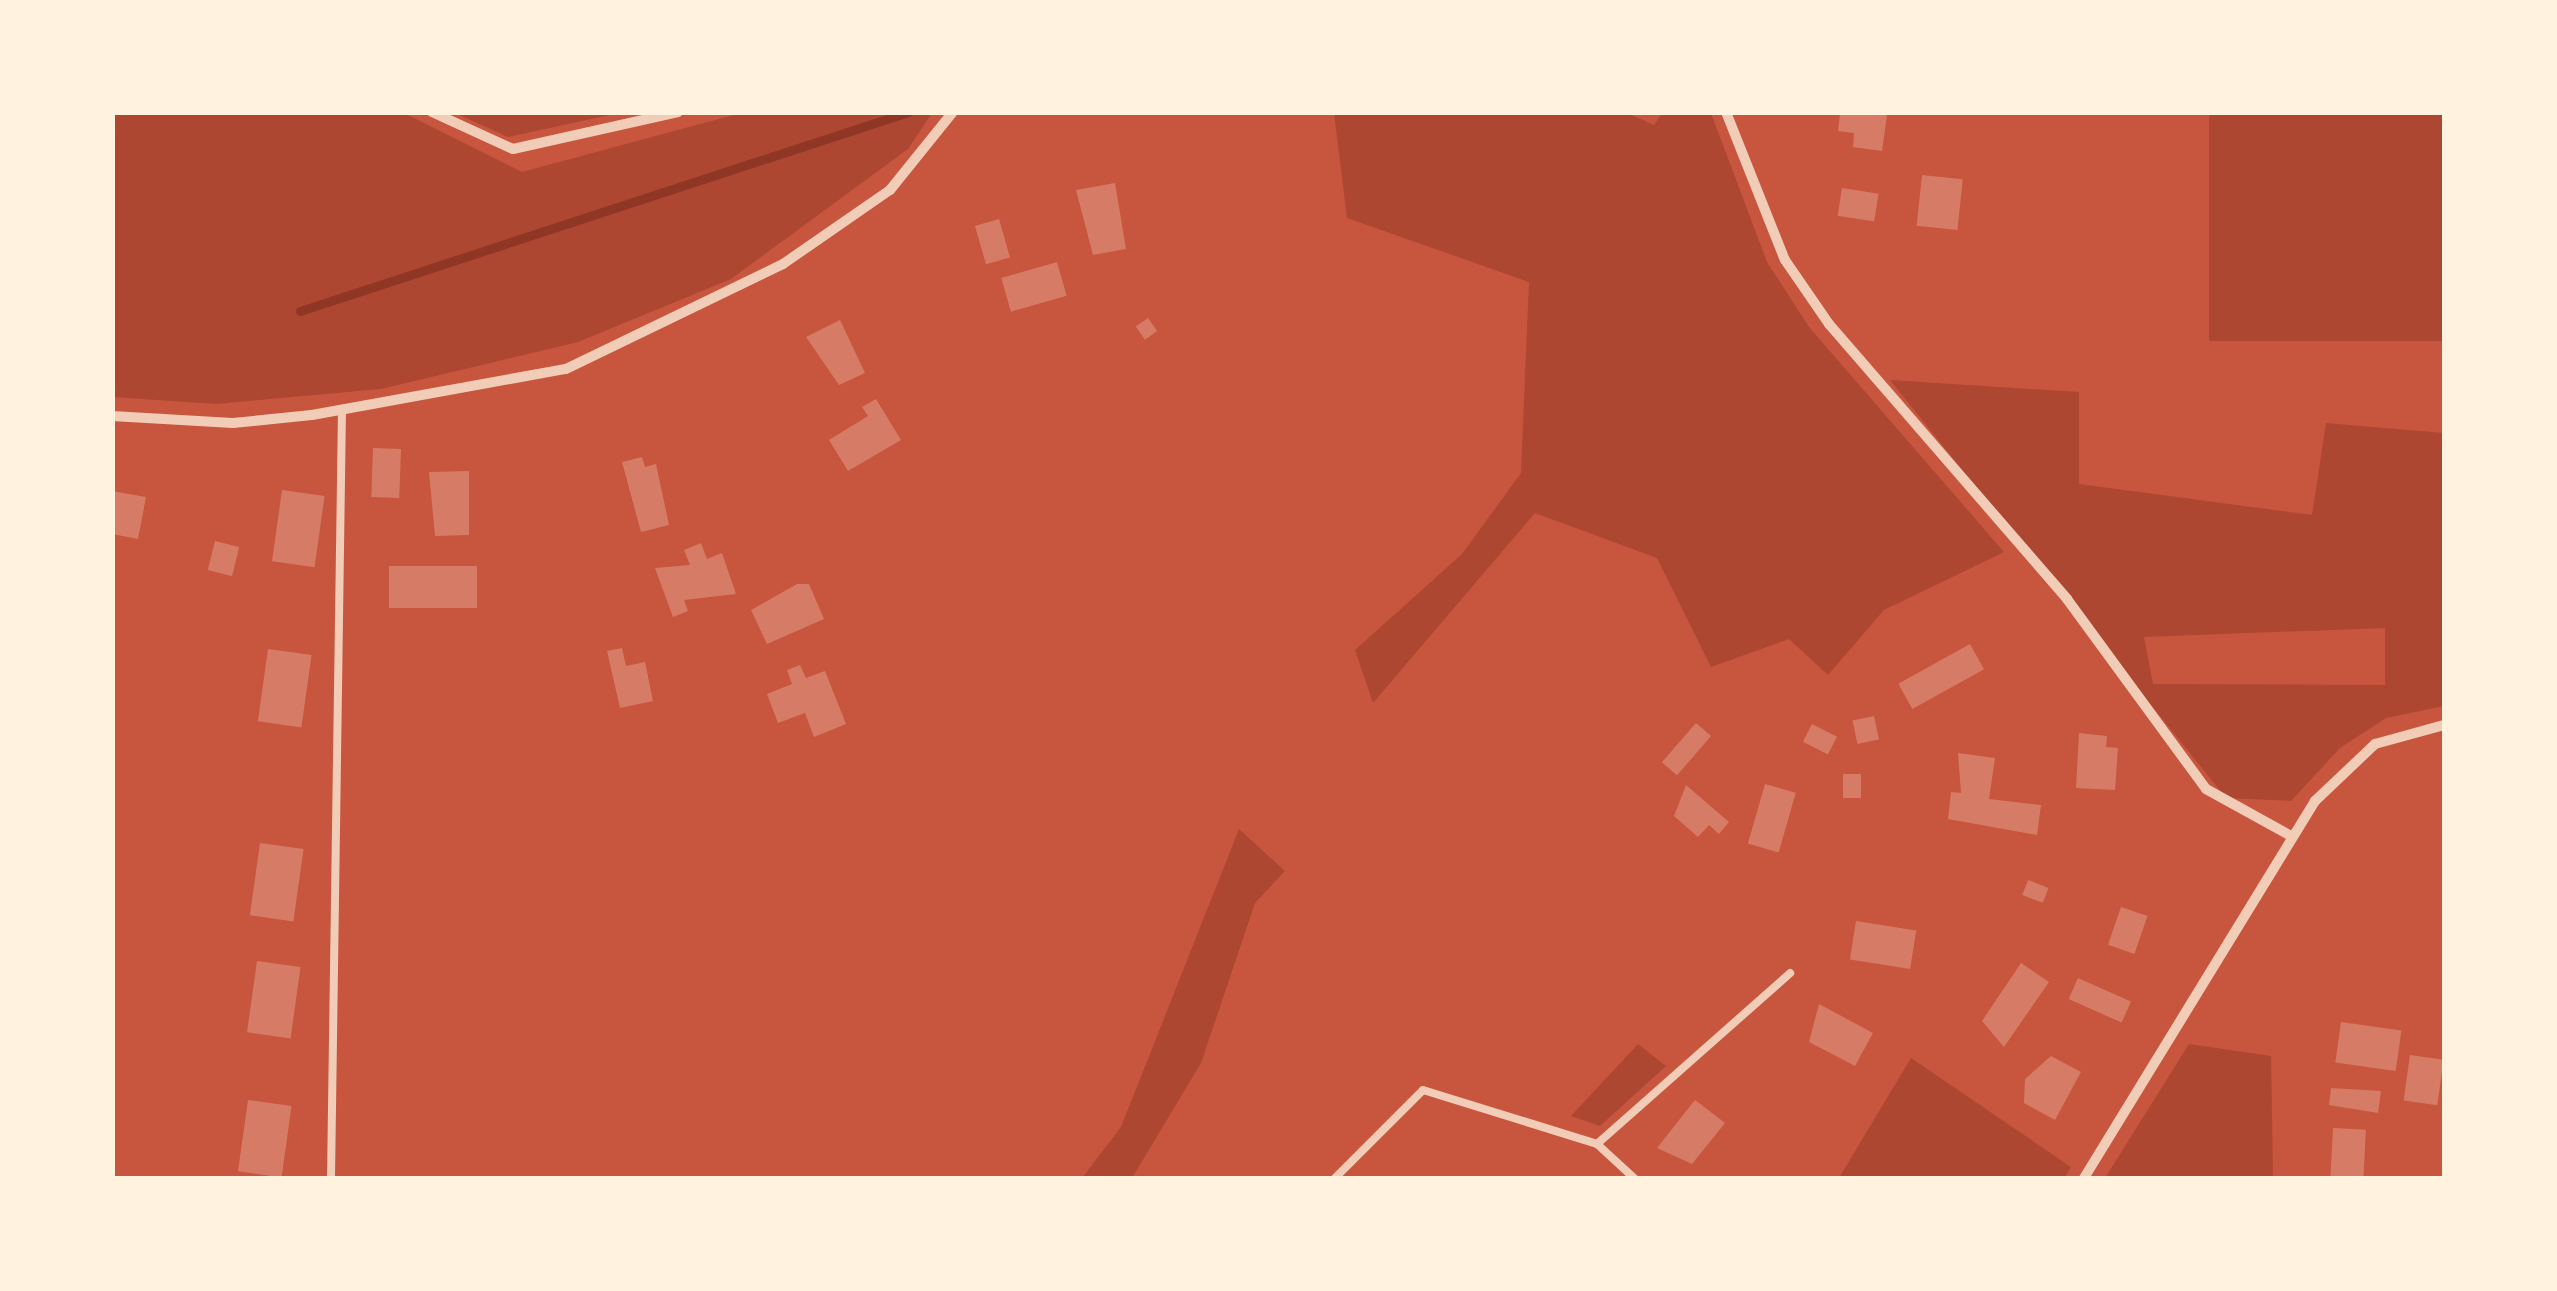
<!DOCTYPE html>
<style>
body{margin:0}
#map{position:relative;width:2557px;height:1291px;overflow:hidden;background:#c8553d;font-family:"Golos Text",sans-serif}
div>[style]{position:absolute}
[style*='--x']{left:calc(var(--x)*1px);top:calc(var(--y)*1px);width:calc(var(--w)*1px);rotate:calc(var(--a)*1deg)}
.green>*{inset:0;background:#ae4732;transform-origin:0 0}
.stream>*{height:9px;margin:-4.5px;padding:0 4.5px;transform-origin:4.5px;border-radius:4.5px;background:#8f3625}
.building>*{inset:0;background:#d67c66;transform-origin:0 0}
.service>*{height:8px;margin:-4px;padding:0 4px;transform-origin:4px;border-radius:4px;background:#f1ccb7}
.minor>*{height:10px;margin:-5px;padding:0 5px;transform-origin:5px;border-radius:5px;background:#f1ccb7}
span{translate:-50% -50%;white-space:nowrap;text-align:center;line-height:1.15;-webkit-text-stroke:10px #fff3e0;paint-order:stroke}
.frame{position:absolute;inset:0;border:115px solid #fff3e0;pointer-events:none}
</style>
<div id="map">
<div class="green">
<div style="clip-path:polygon(1625px 112px,1654px 125px,1662px 113px,1711px 113px,1767px 262px,1809px 327px,2004px 552px,1884px 610px,1828px 675px,1789px 639px,1711px 667px,1657px 558px,1535px 513px,1373px 703px,1355px 650px,1462px 554px,1521px 473px,1529px 282px,1347px 218px,1334px 113px)"></div>
<div style="clip-path:polygon(112px 113px,404px 113px,522px 172px,741px 113px,932px 113px,908px 149px,731px 279px,578px 342px,381px 389px,216px 404px,113px 397px)"></div>
<div style="clip-path:polygon(455px 113px,619px 113px,508px 137px)"></div>
<div style="left:2209px;top:113px;width:235px;height:228px"></div>
<div style="clip-path:polygon(evenodd,1890px 380px,2079px 392px,2079px 484px,2312px 515px,2326px 423px,2444px 433px,2444px 706px,2386px 718px,2340px 748px,2291px 801px,2226px 798px,1890px 380px,2385px 628px,2385px 685px,2153px 684px,2144px 637px,2385px 628px)"></div>
<div style="clip-path:polygon(1239px 829px,1285px 871px,1255px 903px,1201px 1063px,1132px 1178px,1082px 1178px,1121px 1127px)"></div>
<div style="clip-path:polygon(1638px 1044px,1666px 1066px,1600px 1126px,1571px 1116px)"></div>
<div style="clip-path:polygon(2189px 1044px,2271px 1056px,2273px 1178px,2105px 1178px)"></div>
<div style="clip-path:polygon(1911px 1058px,2071px 1167px,2064px 1178px,1839px 1178px)"></div>
</div>
<div class="stream">
<div style="--x:300;--y:311;--w:640;--a:-18.12"></div>
</div>
<div class="building">
<div style="clip-path:polygon(1840px 114px,1887px 115px,1882px 151px,1853px 147px,1854px 133px,1838px 131px)"></div>
<div style="left:1922px;top:175px;width:41px;height:51px;rotate:6deg"></div>
<div style="clip-path:polygon(1115px 183px,1126px 249px,1093px 255px,1076px 190px)"></div>
<div style="left:1842px;top:188px;width:37px;height:28px;rotate:9deg"></div>
<div style="left:999px;top:219px;width:40px;height:25px;rotate:74deg"></div>
<div style="left:1057px;top:262px;width:35px;height:58px;rotate:74deg"></div>
<div style="left:1148px;top:318px;width:16px;height:15px;rotate:55deg"></div>
<div style="clip-path:polygon(840px 320px,865px 373px,839px 385px,806px 337px)"></div>
<div style="clip-path:polygon(876px 399px,901px 440px,848px 471px,829px 440px,868px 416px,862px 407px)"></div>
<div style="left:373px;top:448px;width:28px;height:49px;rotate:2deg"></div>
<div style="clip-path:polygon(642px 457px,645px 467px,656px 464px,669px 525px,641px 532px,622px 462px)"></div>
<div style="clip-path:polygon(469px 471px,469px 535px,435px 536px,429px 472px)"></div>
<div style="left:282px;top:490px;width:43px;height:72px;rotate:8deg"></div>
<div style="clip-path:polygon(112px 491px,146px 497px,138px 539px,112px 534px)"></div>
<div style="left:215px;top:541px;width:25px;height:30px;rotate:14deg"></div>
<div style="clip-path:polygon(701px 543px,707px 559px,722px 553px,736px 594px,684px 600px,688px 611px,673px 617px,655px 568px,690px 565px,684px 550px)"></div>
<div style="left:477px;top:566px;width:42px;height:88px;rotate:90deg"></div>
<div style="clip-path:polygon(797px 584px,809px 584px,824px 619px,767px 644px,751px 610px)"></div>
<div style="left:1970px;top:644px;width:29px;height:82px;rotate:61deg"></div>
<div style="clip-path:polygon(622px 648px,626px 666px,645px 662px,653px 701px,620px 708px,607px 651px)"></div>
<div style="left:268px;top:649px;width:44px;height:73px;rotate:8deg"></div>
<div style="clip-path:polygon(800px 665px,806px 678px,825px 671px,846px 724px,814px 737px,805px 713px,778px 723px,767px 694px,792px 684px,787px 670px)"></div>
<div style="left:1874px;top:716px;width:24px;height:22px;rotate:78deg"></div>
<div style="left:1696px;top:723px;width:20px;height:52px;rotate:41deg"></div>
<div style="left:1812px;top:724px;width:28px;height:20px;rotate:27deg"></div>
<div style="clip-path:polygon(2079px 733px,2107px 736px,2106px 747px,2118px 748px,2115px 790px,2076px 788px)"></div>
<div style="clip-path:polygon(1958px 753px,1995px 758px,1989px 799px,2041px 805px,2037px 835px,1948px 819px,1951px 792px,1961px 793px)"></div>
<div style="left:1843px;top:774px;width:18px;height:24px"></div>
<div style="left:1765px;top:784px;width:32px;height:62px;rotate:16deg"></div>
<div style="clip-path:polygon(1686px 785px,1729px 822px,1719px 834px,1709px 825px,1698px 837px,1674px 816px)"></div>
<div style="left:260px;top:843px;width:44px;height:73px;rotate:8deg"></div>
<div style="left:2028px;top:880px;width:22px;height:16px;rotate:21deg"></div>
<div style="left:2121px;top:907px;width:28px;height:40px;rotate:19deg"></div>
<div style="left:1856px;top:921px;width:61px;height:39px;rotate:9deg"></div>
<div style="left:257px;top:961px;width:44px;height:72px;rotate:8deg"></div>
<div style="clip-path:polygon(2021px 963px,2049px 982px,2004px 1047px,1982px 1021px)"></div>
<div style="left:2078px;top:978px;width:58px;height:23px;rotate:24deg"></div>
<div style="clip-path:polygon(1819px 1004px,1873px 1033px,1855px 1066px,1809px 1042px)"></div>
<div style="left:2341px;top:1022px;width:61px;height:41px;rotate:8deg"></div>
<div style="left:2410px;top:1055px;width:34px;height:46px;rotate:8deg"></div>
<div style="clip-path:polygon(2051px 1056px,2081px 1072px,2055px 1120px,2024px 1103px,2025px 1079px)"></div>
<div style="clip-path:polygon(2331px 1088px,2381px 1091px,2378px 1113px,2329px 1105px)"></div>
<div style="left:248px;top:1100px;width:44px;height:72px;rotate:8deg"></div>
<div style="clip-path:polygon(1695px 1100px,1725px 1123px,1692px 1164px,1657px 1148px)"></div>
<div style="left:2333px;top:1128px;width:33px;height:49px;rotate:3deg"></div>
</div>
<div class="service">
<div style="--x:331;--y:1178;--w:766;--a:-89.18"></div>
<div style="--x:1335;--y:1178;--w:124;--a:-45"></div>
<div style="--x:1423;--y:1090;--w:182;--a:17.2"></div>
<div style="--x:1634;--y:1178;--w:50;--a:-137.4"></div>
<div style="--x:1597;--y:1144;--w:258;--a:-41.5"></div>
</div>
<div class="minor">
<div style="--x:432;--y:112;--w:89;--a:24.6"></div>
<div style="--x:513;--y:149;--w:169;--a:-12.6"></div>
<div style="--x:1726;--y:112;--w:159;--a:68.3"></div>
<div style="--x:1785;--y:260;--w:78;--a:55.5"></div>
<div style="--x:1829;--y:324;--w:364;--a:49.1"></div>
<div style="--x:2067;--y:599;--w:235;--a:53.8"></div>
<div style="--x:2206;--y:789;--w:99;--a:28.9"></div>
<div style="--x:112;--y:416;--w:121;--a:3.3"></div>
<div style="--x:233;--y:423;--w:79;--a:-5.8"></div>
<div style="--x:312;--y:415;--w:258;--a:-10.3"></div>
<div style="--x:566;--y:369;--w:241;--a:-25.8"></div>
<div style="--x:783;--y:264;--w:130;--a:-34.7"></div>
<div style="--x:890;--y:190;--w:100;--a:-51.1"></div>
<div style="--x:2084;--y:1178;--w:442;--a:-58.5"></div>
<div style="--x:2315;--y:801;--w:83;--a:-43.5"></div>
<div style="--x:2375;--y:744;--w:72;--a:-15.4"></div>
</div>
<div class="frame"></div>
</div>
